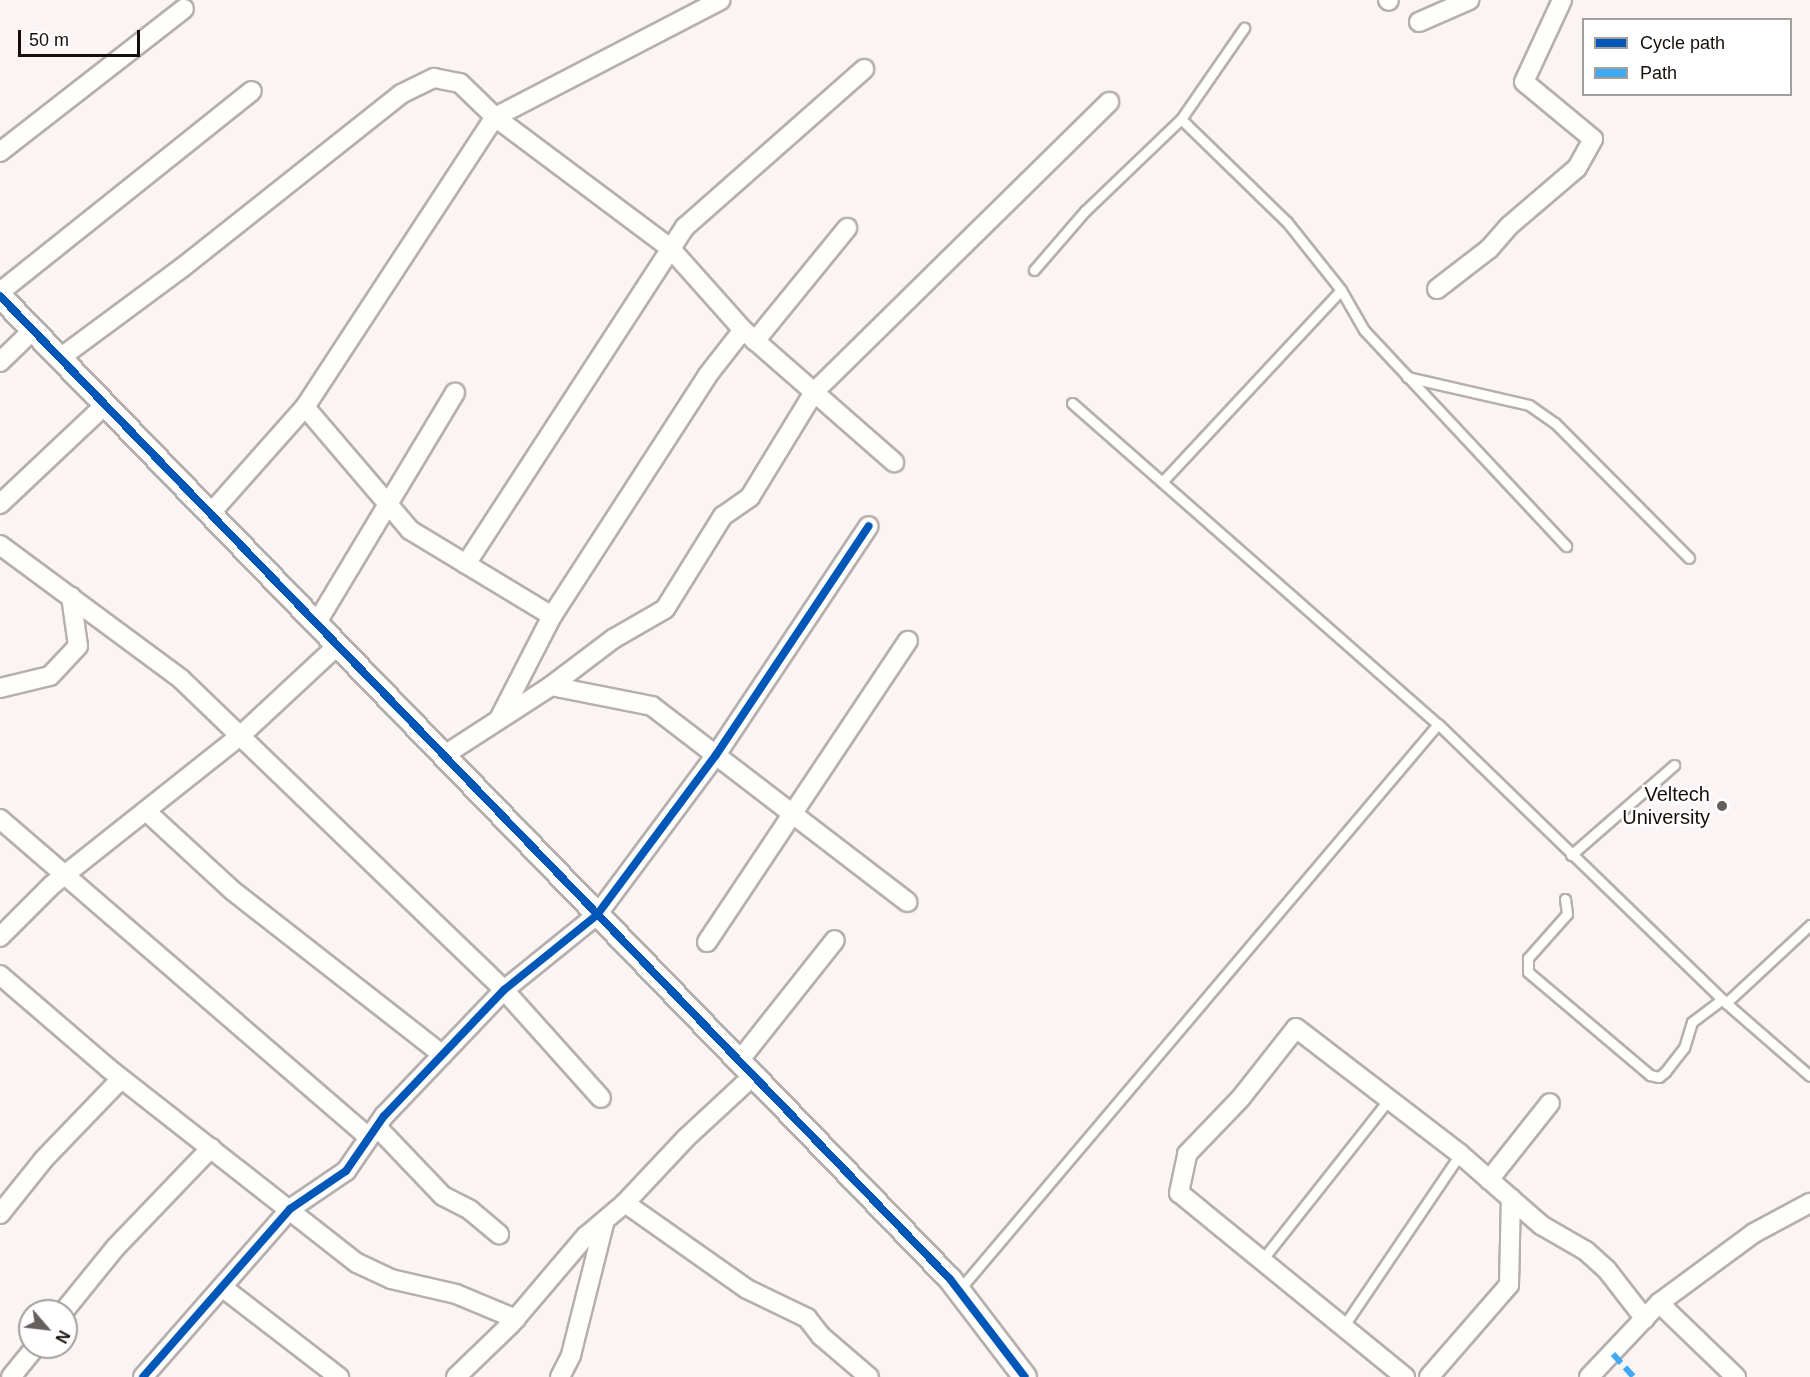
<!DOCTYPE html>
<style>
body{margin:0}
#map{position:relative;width:1810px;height:1377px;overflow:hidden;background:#faf5f4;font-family:Helvetica,sans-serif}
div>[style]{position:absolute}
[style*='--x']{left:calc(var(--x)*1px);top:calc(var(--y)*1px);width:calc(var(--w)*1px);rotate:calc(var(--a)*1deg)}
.roads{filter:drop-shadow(2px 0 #b6afad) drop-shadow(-2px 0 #b6afad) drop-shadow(0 2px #b6afad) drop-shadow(0 -2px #b6afad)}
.service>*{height:9px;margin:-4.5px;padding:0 4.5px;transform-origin:4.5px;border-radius:4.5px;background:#fefefd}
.minor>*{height:18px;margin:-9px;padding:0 9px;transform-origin:9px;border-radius:9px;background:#fefefd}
.tertiary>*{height:22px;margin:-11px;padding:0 11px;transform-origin:11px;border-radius:11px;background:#fefefd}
.quiet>*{height:6px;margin-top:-3px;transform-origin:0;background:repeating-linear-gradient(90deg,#3fa9f5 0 12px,transparent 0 18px)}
.cycleway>*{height:8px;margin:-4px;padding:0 4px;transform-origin:4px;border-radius:4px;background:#0057b8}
.dots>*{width:16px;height:16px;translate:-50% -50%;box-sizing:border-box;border:3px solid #fff;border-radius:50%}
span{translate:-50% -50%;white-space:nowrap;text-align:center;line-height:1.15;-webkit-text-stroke:4.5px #fff;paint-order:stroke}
.poi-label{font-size:20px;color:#160e0b}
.right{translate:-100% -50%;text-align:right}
.legend{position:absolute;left:1582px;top:18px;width:210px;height:78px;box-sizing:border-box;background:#fff;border:2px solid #a29f9d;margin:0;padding:8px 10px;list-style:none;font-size:18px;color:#160e0b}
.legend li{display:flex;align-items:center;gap:12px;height:30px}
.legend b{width:30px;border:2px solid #a29f9d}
.north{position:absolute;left:18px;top:1299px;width:60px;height:60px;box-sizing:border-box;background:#fff;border:2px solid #a29f9d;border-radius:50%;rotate:118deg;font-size:16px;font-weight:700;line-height:24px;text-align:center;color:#160e0b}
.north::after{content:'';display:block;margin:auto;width:21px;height:27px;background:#665f5d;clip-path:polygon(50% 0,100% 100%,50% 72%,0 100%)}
.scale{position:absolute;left:18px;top:30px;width:122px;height:27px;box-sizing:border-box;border:3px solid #160e0b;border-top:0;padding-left:8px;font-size:18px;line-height:21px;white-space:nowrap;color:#160e0b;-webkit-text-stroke:4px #fff;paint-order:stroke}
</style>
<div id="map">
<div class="roads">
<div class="service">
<div style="--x:1181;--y:119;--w:111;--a:-55.3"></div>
<div style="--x:1034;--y:270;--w:78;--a:-49.2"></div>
<div style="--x:1085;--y:211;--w:133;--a:-43.8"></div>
<div style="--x:1181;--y:119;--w:148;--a:44.2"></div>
<div style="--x:1287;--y:222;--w:87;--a:51.5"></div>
<div style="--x:1341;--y:290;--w:46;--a:60.1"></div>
<div style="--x:1364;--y:330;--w:296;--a:46.9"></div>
<div style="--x:1407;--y:377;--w:125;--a:12.9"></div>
<div style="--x:1529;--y:405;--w:32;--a:35"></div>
<div style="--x:1555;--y:423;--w:190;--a:45.2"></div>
<div style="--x:1072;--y:403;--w:487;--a:41.3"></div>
<div style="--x:1438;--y:724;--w:401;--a:44.1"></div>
<div style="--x:1726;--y:1003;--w:111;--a:41"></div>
<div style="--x:1162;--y:482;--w:262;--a:-47"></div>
<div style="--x:1571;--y:855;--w:137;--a:-41.1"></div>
<div style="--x:1565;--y:899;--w:15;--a:82"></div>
<div style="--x:1567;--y:914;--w:59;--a:131.6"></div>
<div style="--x:1528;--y:958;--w:14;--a:90"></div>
<div style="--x:1528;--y:972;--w:160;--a:40.2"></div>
<div style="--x:1650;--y:1075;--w:9;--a:13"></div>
<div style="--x:1659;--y:1077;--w:8;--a:-40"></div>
<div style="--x:1665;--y:1072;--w:31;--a:-52"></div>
<div style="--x:1684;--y:1048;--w:27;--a:-73"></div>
<div style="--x:1692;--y:1022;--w:38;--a:-37"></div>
<div style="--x:1726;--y:1003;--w:115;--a:-42.9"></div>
<div style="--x:1262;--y:1260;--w:205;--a:-51.7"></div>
<div style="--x:959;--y:1290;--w:741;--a:-49.76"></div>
<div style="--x:1343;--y:1327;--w:209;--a:-55.9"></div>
</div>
<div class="minor">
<div style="--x:1388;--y:0;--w:1;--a:45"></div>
<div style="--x:1419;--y:22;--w:55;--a:-23.7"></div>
<div style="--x:0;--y:152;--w:233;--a:-37.9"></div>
<div style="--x:1437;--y:289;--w:66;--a:-37.6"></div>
<div style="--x:1489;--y:249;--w:30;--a:-49"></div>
<div style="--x:1509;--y:226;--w:89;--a:-40.5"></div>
<div style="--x:1577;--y:168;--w:33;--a:-61"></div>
<div style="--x:1593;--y:139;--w:89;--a:-140.4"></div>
<div style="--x:1524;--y:82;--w:90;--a:-65.1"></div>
<div style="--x:0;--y:292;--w:322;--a:-38.6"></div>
<div style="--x:755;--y:341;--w:146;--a:-50.8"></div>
<div style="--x:60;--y:358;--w:153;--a:-36.5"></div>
<div style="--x:183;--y:267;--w:278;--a:-38.4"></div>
<div style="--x:401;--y:94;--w:37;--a:-26"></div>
<div style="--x:434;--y:78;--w:26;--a:11"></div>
<div style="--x:460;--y:83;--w:49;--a:44.2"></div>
<div style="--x:495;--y:117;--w:219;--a:36.8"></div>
<div style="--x:670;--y:248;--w:110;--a:48.3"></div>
<div style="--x:743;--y:330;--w:201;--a:41.2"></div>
<div style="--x:0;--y:362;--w:46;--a:-44.1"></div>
<div style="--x:305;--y:407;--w:162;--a:49.5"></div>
<div style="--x:410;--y:530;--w:166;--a:31.2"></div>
<div style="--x:0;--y:504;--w:144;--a:-43.3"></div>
<div style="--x:210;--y:514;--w:143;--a:-48.4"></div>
<div style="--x:305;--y:407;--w:347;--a:-56.8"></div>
<div style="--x:495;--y:117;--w:254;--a:-27.4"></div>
<div style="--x:0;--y:545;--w:225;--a:36.5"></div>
<div style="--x:181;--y:679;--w:448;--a:43.9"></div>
<div style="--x:504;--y:990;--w:145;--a:48.1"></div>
<div style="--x:466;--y:564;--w:402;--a:-57"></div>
<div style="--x:685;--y:227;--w:239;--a:-41.4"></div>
<div style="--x:316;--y:624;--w:270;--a:-59"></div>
<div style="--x:551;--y:686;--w:103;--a:11.2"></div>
<div style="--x:652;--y:706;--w:322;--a:37.5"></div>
<div style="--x:0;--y:688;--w:51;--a:-13.5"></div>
<div style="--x:50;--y:676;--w:41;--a:-47"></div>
<div style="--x:78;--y:646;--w:50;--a:-98"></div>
<div style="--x:499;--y:719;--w:116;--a:-62.8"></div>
<div style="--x:552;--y:616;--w:286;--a:-57.1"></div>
<div style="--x:707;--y:376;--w:58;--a:-52"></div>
<div style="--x:443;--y:756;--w:129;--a:-32.9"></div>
<div style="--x:551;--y:686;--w:78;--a:-37.2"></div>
<div style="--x:613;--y:639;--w:60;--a:-30"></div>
<div style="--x:665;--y:609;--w:110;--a:-58.1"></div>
<div style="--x:723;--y:516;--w:33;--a:-35"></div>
<div style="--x:750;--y:497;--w:123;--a:-58.6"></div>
<div style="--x:814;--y:392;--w:414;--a:-44.5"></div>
<div style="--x:146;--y:811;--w:118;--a:42.6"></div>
<div style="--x:233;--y:891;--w:266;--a:38"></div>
<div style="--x:0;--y:819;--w:487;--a:40.8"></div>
<div style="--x:0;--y:937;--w:74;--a:-45"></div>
<div style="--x:52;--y:885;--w:238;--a:-38.4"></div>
<div style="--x:239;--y:737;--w:134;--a:-42.9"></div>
<div style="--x:707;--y:942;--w:362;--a:-56.3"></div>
<div style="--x:0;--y:975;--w:143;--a:40.7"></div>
<div style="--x:108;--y:1068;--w:316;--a:38.1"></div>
<div style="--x:357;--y:1263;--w:38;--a:25"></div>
<div style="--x:391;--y:1279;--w:67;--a:13"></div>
<div style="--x:456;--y:1294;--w:65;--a:22.6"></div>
<div style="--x:739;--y:1061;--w:154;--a:-51.6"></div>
<div style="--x:377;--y:1127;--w:95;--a:46.3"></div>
<div style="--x:443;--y:1196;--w:30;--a:27"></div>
<div style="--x:470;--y:1210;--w:38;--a:40"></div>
<div style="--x:1489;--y:1180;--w:98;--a:-51.6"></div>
<div style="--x:625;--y:1203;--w:149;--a:35.2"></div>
<div style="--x:747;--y:1289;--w:67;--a:25.8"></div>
<div style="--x:807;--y:1318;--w:23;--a:52"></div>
<div style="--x:821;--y:1336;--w:63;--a:40.5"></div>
<div style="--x:0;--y:1214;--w:70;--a:-51.3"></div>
<div style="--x:44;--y:1159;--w:111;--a:-46.1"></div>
<div style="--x:222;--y:1287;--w:148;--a:37.6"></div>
<div style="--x:1659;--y:1303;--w:107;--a:43.9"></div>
<div style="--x:64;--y:1311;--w:81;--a:-51"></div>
<div style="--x:115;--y:1248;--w:139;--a:-46.2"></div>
<div style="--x:11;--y:1377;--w:38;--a:-51"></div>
<div style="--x:143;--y:1377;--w:223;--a:-48.8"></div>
<div style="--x:290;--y:1209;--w:68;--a:-34.2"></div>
<div style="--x:346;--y:1171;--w:67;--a:-55.4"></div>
<div style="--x:384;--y:1116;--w:174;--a:-46.4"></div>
<div style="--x:504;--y:990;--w:119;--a:-38.9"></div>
<div style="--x:597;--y:915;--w:199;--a:-53.4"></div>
<div style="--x:716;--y:755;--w:275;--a:-56.3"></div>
<div style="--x:456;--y:1377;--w:76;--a:-43.9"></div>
<div style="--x:511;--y:1324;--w:116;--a:-49.6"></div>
<div style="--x:586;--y:1236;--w:51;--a:-40.2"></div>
<div style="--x:625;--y:1203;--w:89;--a:-46.8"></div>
<div style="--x:686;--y:1138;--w:91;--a:-42.8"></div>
<div style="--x:560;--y:1377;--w:25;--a:-63"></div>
<div style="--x:571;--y:1355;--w:139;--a:-75.9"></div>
<div style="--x:1405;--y:1377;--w:291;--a:-140.8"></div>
<div style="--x:1179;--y:1193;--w:40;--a:-78"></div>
<div style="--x:1187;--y:1154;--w:76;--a:-46.1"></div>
<div style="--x:1240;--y:1099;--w:90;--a:-51.7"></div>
<div style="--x:1296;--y:1028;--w:207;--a:37.5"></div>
<div style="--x:1460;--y:1154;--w:108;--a:41.2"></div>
<div style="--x:1541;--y:1225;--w:52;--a:30"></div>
<div style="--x:1586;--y:1251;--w:28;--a:42"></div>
<div style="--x:1607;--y:1270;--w:62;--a:52.2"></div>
<div style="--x:1429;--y:1377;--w:122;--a:-49"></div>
<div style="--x:1509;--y:1285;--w:87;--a:-88.7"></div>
<div style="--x:1589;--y:1377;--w:102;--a:-46.6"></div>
<div style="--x:1659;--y:1303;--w:118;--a:-36.4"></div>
<div style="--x:1754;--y:1233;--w:64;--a:-28.2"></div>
</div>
<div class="tertiary">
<div style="--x:0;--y:296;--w:1367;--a:45.98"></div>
<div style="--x:950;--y:1279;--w:123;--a:52.6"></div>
</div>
</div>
<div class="quiet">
<div style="--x:1613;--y:1354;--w:31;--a:48"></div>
</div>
<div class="cycleway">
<div style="--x:0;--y:296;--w:1367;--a:45.98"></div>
<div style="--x:950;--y:1279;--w:123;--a:52.6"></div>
<div style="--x:143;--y:1377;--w:223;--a:-48.8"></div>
<div style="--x:290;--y:1209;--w:68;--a:-34.2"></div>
<div style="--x:346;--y:1171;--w:67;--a:-55.4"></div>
<div style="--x:384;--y:1116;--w:174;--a:-46.4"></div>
<div style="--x:504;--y:990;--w:119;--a:-38.9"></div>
<div style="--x:597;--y:915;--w:199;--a:-53.4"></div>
<div style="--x:716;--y:755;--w:275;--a:-56.3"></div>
</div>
<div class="dots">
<div style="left:1722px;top:806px;background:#665f5d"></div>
</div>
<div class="poi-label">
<span class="right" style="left:1710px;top:806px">Veltech<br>University</span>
</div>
<ul class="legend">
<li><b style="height:8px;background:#0057b8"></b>Cycle path</li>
<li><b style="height:8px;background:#3fa9f5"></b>Path</li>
</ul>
<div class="north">N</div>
<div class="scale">50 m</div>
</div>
